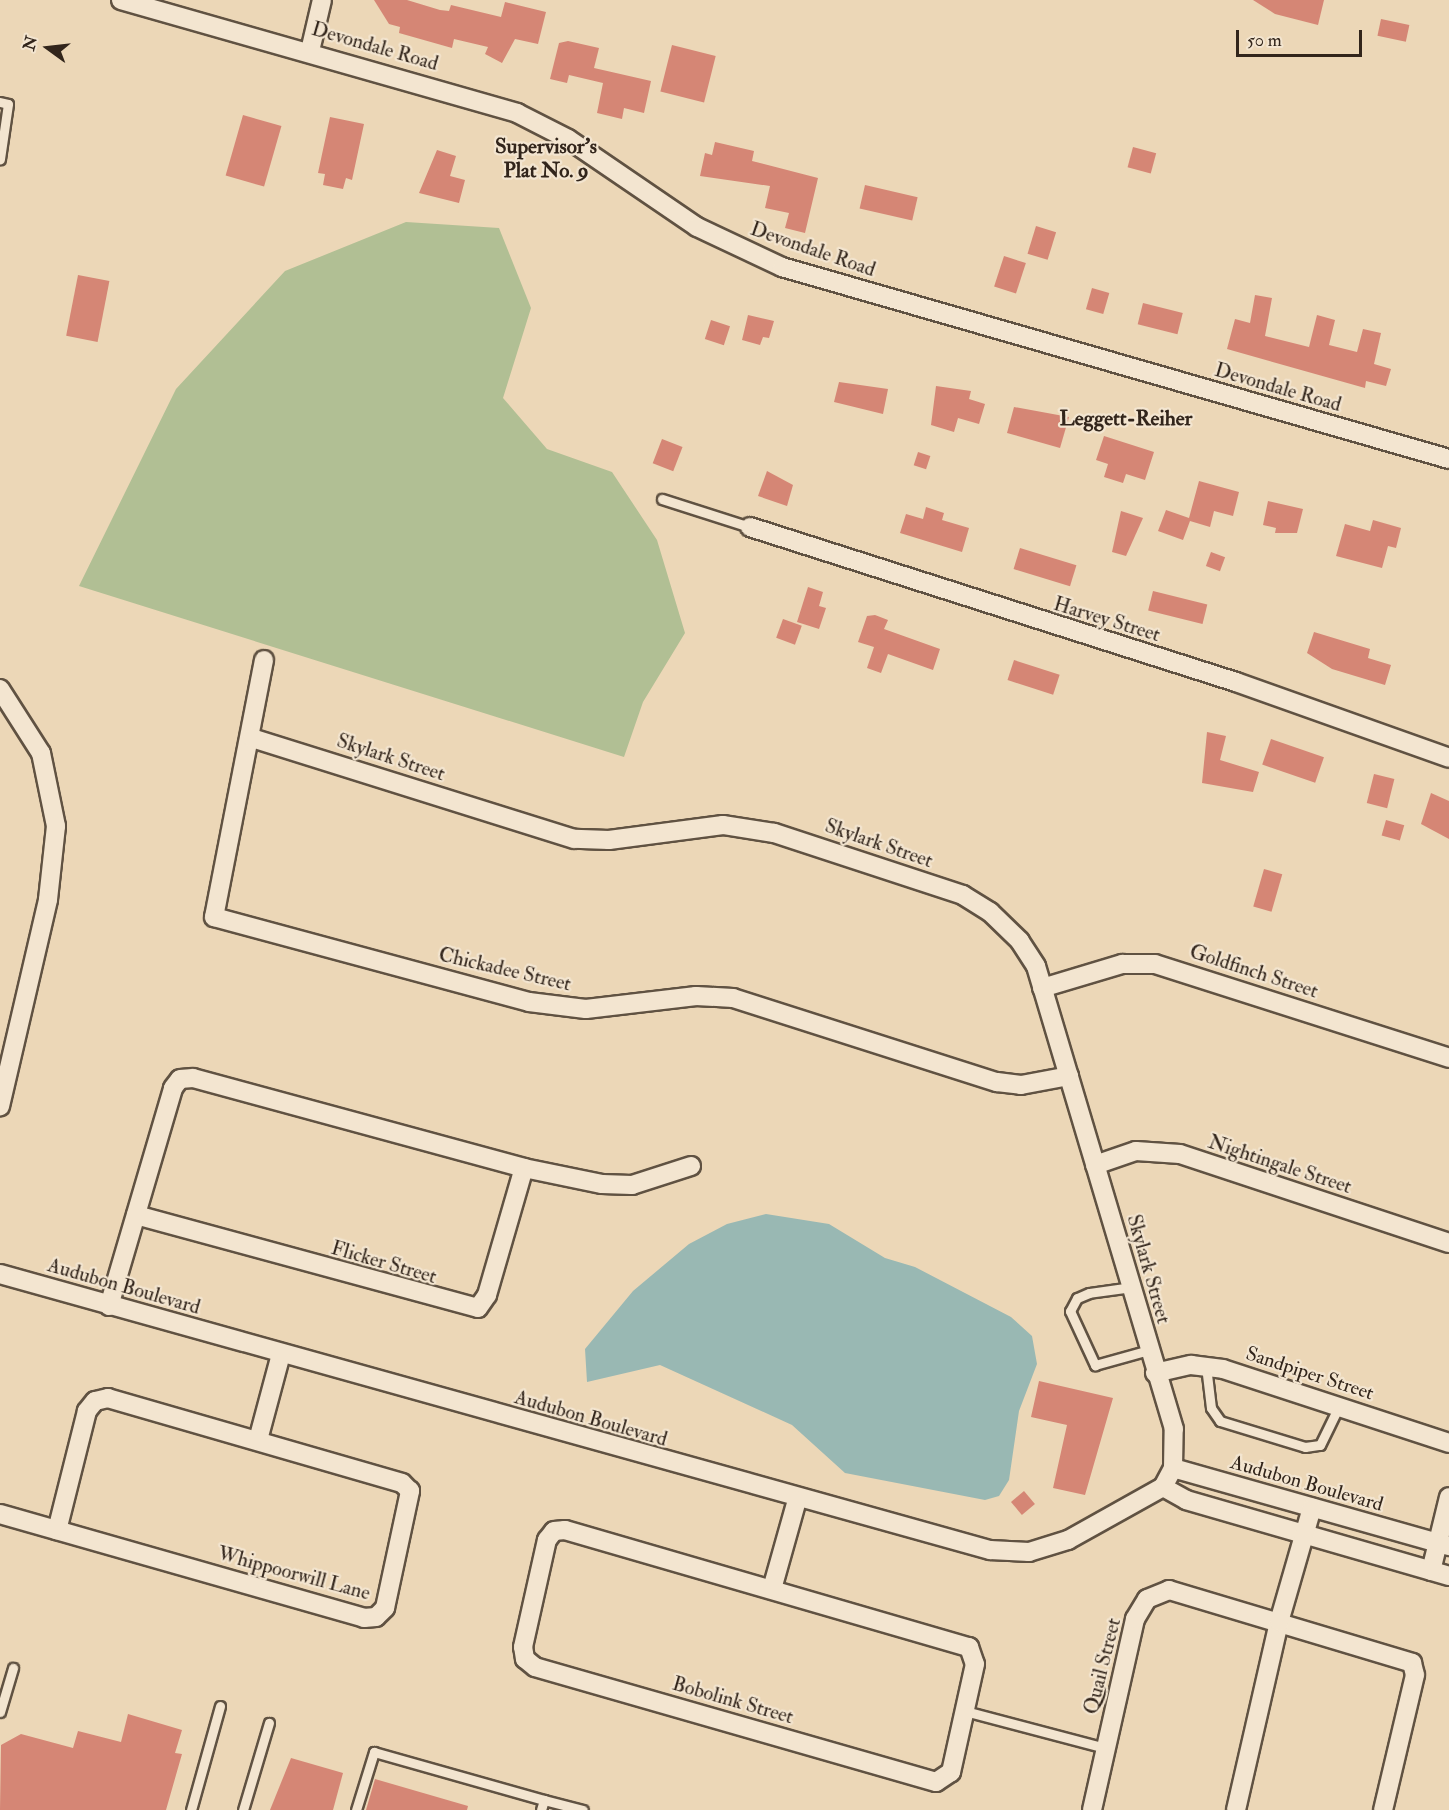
<!DOCTYPE html>
<style>
body{margin:0}
#map{position:relative;width:1449px;height:1810px;overflow:hidden;background:#ecd7b7;font-family:"IM FELL Double Pica",serif}
div>[style]{position:absolute}
[style*='--x']{left:calc(var(--x)*1px);top:calc(var(--y)*1px);width:calc(var(--w)*1px);rotate:calc(var(--a)*1deg)}
.green>*{inset:0;background:#b1bf94}
.water>*{inset:0;background:#99b8b3}
.building>*{inset:0;background:#d58675;transform-origin:0 0}
.roads{filter:drop-shadow(2px 0 #605242) drop-shadow(-2px 0 #605242) drop-shadow(0 2px #605242) drop-shadow(0 -2px #605242)}
.lane>*{height:9px;margin:-4.5px;padding:0 4.5px;transform-origin:4.5px;border-radius:4.5px;background:#f3e5d0}
.street>*{height:18px;margin:-9px;padding:0 9px;transform-origin:9px;border-radius:9px;background:#f3e5d0}
span{translate:-50% -50%;white-space:nowrap;text-align:center;line-height:1.15;-webkit-text-stroke:4.5px #f3e5d0;paint-order:stroke}
.street-label{font-size:20px;color:#32251b}
.neighbourhood-label{font-size:21px;color:#32251b;font-weight:700}
.north{position:absolute;left:18px;top:18px;width:60px;height:60px;-webkit-text-stroke:4px #f3e5d0;paint-order:stroke;rotate:285deg;font-size:16px;font-weight:700;line-height:24px;text-align:center;color:#32251b}
.north::after{content:'';display:block;margin:auto;width:21px;height:27px;background:#32251b;clip-path:polygon(50% 0,100% 100%,50% 72%,0 100%)}
.scale{position:absolute;left:1236px;top:30px;width:126px;height:27px;box-sizing:border-box;border:3px solid #32251b;border-top:0;padding-left:8px;font-size:18px;line-height:21px;white-space:nowrap;color:#32251b;-webkit-text-stroke:4px #f3e5d0;paint-order:stroke}
</style>
<div id="map">
<div class="green">
<div style="clip-path:polygon(406px 222px,499px 228px,531px 308px,503px 398px,547px 449px,612px 472px,657px 540px,685px 633px,643px 702px,624px 757px,79px 586px,176px 389px,285px 271px)"></div>
</div>
<div class="water">
<div style="clip-path:polygon(766px 1214px,829px 1224px,885px 1258px,915px 1267px,1011px 1317px,1032px 1336px,1037px 1364px,1019px 1411px,1009px 1480px,999px 1496px,985px 1500px,845px 1473px,792px 1425px,660px 1365px,587px 1382px,585px 1349px,633px 1291px,689px 1244px,727px 1224px)"></div>
</div>
<div class="building">
<div style="clip-path:polygon(374px 0,407px 0,440px 10px,449px 11px,451px 5px,501px 17px,505px 2px,546px 12px,538px 44px,515px 39px,502px 63px,485px 54px,488px 47px,454px 39px,452px 48px,399px 33px,400px 27px,389px 24px)"></div>
<div style="clip-path:polygon(1253px 0,1324px 0,1318px 25px,1275px 14px)"></div>
<div style="left:1381px;top:19px;width:29px;height:17px;rotate:12deg"></div>
<div style="clip-path:polygon(568px 41px,599px 48px,594px 68px,651px 81px,644px 113px,624px 108px,622px 119px,597px 113px,603px 83px,569px 75px,567px 83px,550px 79px,559px 43px)"></div>
<div style="left:672px;top:45px;width:45px;height:48px;rotate:14deg"></div>
<div style="left:243px;top:115px;width:40px;height:63px;rotate:16deg"></div>
<div style="clip-path:polygon(330px 117px,364px 124px,352px 180px,346px 178px,343px 189px,323px 185px,325px 174px,318px 173px)"></div>
<div style="clip-path:polygon(715px 142px,754px 151px,752px 161px,818px 178px,805px 233px,785px 228px,789px 213px,765px 208px,770px 186px,700px 176px,705px 153px,712px 155px)"></div>
<div style="left:1133px;top:147px;width:24px;height:21px;rotate:15deg"></div>
<div style="clip-path:polygon(437px 150px,456px 156px,450px 176px,465px 180px,459px 203px,419px 193px)"></div>
<div style="left:865px;top:185px;width:54px;height:24px;rotate:13deg"></div>
<div style="left:1036px;top:226px;width:21px;height:29px;rotate:17deg"></div>
<div style="left:1004px;top:256px;width:23px;height:32px;rotate:18deg"></div>
<div style="left:78px;top:275px;width:32px;height:62px;rotate:11deg"></div>
<div style="left:1092px;top:288px;width:18px;height:22px;rotate:16deg"></div>
<div style="clip-path:polygon(1255px 295px,1272px 298px,1265px 336px,1309px 347px,1317px 315px,1335px 320px,1329px 345px,1357px 352px,1363px 329px,1381px 333px,1374px 364px,1391px 369px,1386px 386px,1366px 381px,1365px 388px,1227px 349px,1235px 319px,1250px 323px)"></div>
<div style="left:1143px;top:303px;width:41px;height:22px;rotate:14deg"></div>
<div style="clip-path:polygon(748px 315px,774px 321px,769px 338px,763px 337px,760px 345px,742px 340px)"></div>
<div style="left:711px;top:320px;width:20px;height:20px;rotate:18deg"></div>
<div style="clip-path:polygon(839px 382px,888px 389px,883px 414px,834px 402px)"></div>
<div style="clip-path:polygon(936px 386px,971px 391px,969px 399px,985px 404px,979px 424px,958px 418px,954px 432px,931px 425px)"></div>
<div style="clip-path:polygon(1014px 407px,1069px 417px,1060px 448px,1007px 433px)"></div>
<div style="clip-path:polygon(1104px 436px,1154px 452px,1145px 480px,1126px 474px,1123px 483px,1104px 477px,1108px 464px,1096px 460px)"></div>
<div style="left:662px;top:439px;width:22px;height:26px;rotate:21deg"></div>
<div style="left:918px;top:452px;width:13px;height:14px;rotate:18deg"></div>
<div style="clip-path:polygon(767px 471px,793px 485px,787px 506px,758px 496px)"></div>
<div style="clip-path:polygon(1199px 481px,1239px 492px,1233px 516px,1214px 511px,1210px 527px,1190px 521px,1183px 540px,1158px 531px,1166px 510px,1189px 518px)"></div>
<div style="clip-path:polygon(1268px 501px,1303px 509px,1297px 533px,1275px 533px,1276px 528px,1263px 525px)"></div>
<div style="clip-path:polygon(926px 507px,944px 513px,942px 520px,969px 528px,962px 552px,900px 533px,906px 514px,923px 519px)"></div>
<div style="clip-path:polygon(1121px 511px,1143px 518px,1126px 556px,1112px 552px)"></div>
<div style="clip-path:polygon(1373px 520px,1401px 528px,1396px 548px,1388px 546px,1382px 568px,1336px 556px,1345px 524px,1370px 531px)"></div>
<div style="left:1020px;top:548px;width:59px;height:22px;rotate:17deg"></div>
<div style="left:1211px;top:552px;width:15px;height:15px;rotate:20deg"></div>
<div style="clip-path:polygon(808px 587px,823px 592px,819px 606px,826px 608px,819px 629px,797px 622px)"></div>
<div style="left:1153px;top:591px;width:56px;height:20px;rotate:14deg"></div>
<div style="clip-path:polygon(875px 615px,888px 620px,884px 629px,940px 649px,933px 670px,888px 654px,881px 673px,867px 668px,874px 647px,858px 642px,867px 616px)"></div>
<div style="left:783px;top:619px;width:20px;height:20px;rotate:20deg"></div>
<div style="clip-path:polygon(1314px 632px,1370px 649px,1368px 658px,1391px 665px,1385px 685px,1332px 669px,1307px 653px)"></div>
<div style="left:1014px;top:660px;width:48px;height:21px;rotate:18deg"></div>
<div style="clip-path:polygon(1207px 732px,1226px 736px,1220px 760px,1259px 772px,1253px 792px,1202px 783px)"></div>
<div style="left:1271px;top:739px;width:56px;height:27px;rotate:19deg"></div>
<div style="left:1374px;top:774px;width:21px;height:30px;rotate:14deg"></div>
<div style="clip-path:polygon(1431px 793px,1449px 801px,1449px 839px,1421px 824px)"></div>
<div style="left:1386px;top:820px;width:19px;height:16px;rotate:16deg"></div>
<div style="left:1264px;top:869px;width:19px;height:39px;rotate:16deg"></div>
<div style="clip-path:polygon(1039px 1381px,1113px 1398px,1085px 1495px,1053px 1488px,1067px 1425px,1031px 1417px)"></div>
<div style="left:1024px;top:1491px;width:17px;height:17px;rotate:50deg"></div>
<div style="clip-path:polygon(128px 1714px,182px 1730px,175px 1753px,182px 1754px,166px 1810px,0 1810px,1px 1745px,21px 1734px,73px 1748px,78px 1731px,121px 1742px)"></div>
<div style="clip-path:polygon(291px 1758px,343px 1773px,333px 1810px,270px 1810px)"></div>
<div style="clip-path:polygon(375px 1779px,468px 1806px,467px 1810px,366px 1810px)"></div>
</div>
<div class="roads">
<div class="lane">
<div style="--x:0;--y:102;--w:8;--a:14"></div>
<div style="--x:8;--y:104;--w:56;--a:98.3"></div>
<div style="--x:662;--y:499;--w:92;--a:17.7"></div>
<div style="--x:1132;--y:1287;--w:43;--a:172.1"></div>
<div style="--x:1089;--y:1293;--w:13;--a:157"></div>
<div style="--x:1077;--y:1298;--w:15;--a:118"></div>
<div style="--x:1070;--y:1311;--w:60;--a:65.2"></div>
<div style="--x:1095;--y:1365;--w:56;--a:-15.5"></div>
<div style="--x:1206;--y:1366;--w:42;--a:83.2"></div>
<div style="--x:1211;--y:1408;--w:16;--a:55"></div>
<div style="--x:1220;--y:1421;--w:89;--a:17"></div>
<div style="--x:1305;--y:1447;--w:15;--a:-8"></div>
<div style="--x:1320;--y:1445;--w:43;--a:-64"></div>
<div style="--x:965;--y:1711;--w:145;--a:14.8"></div>
<div style="--x:0;--y:1712;--w:46;--a:-73.5"></div>
<div style="--x:544;--y:1800;--w:40;--a:14.4"></div>
<div style="--x:191;--y:1810;--w:108;--a:-74.4"></div>
<div style="--x:243;--y:1810;--w:91;--a:-73.4"></div>
<div style="--x:356;--y:1810;--w:61;--a:-72.8"></div>
<div style="--x:374;--y:1752;--w:177;--a:15.8"></div>
<div style="--x:544;--y:1800;--w:10;--a:107"></div>
</div>
<div class="street">
<div style="--x:121;--y:0;--w:412;--a:15.9"></div>
<div style="--x:517;--y:113;--w:57;--a:27"></div>
<div style="--x:568;--y:139;--w:156;--a:34.3"></div>
<div style="--x:697;--y:227;--w:94;--a:25.2"></div>
<div style="--x:782;--y:267;--w:694;--a:16.06"></div>
<div style="--x:310;--y:51;--w:52;--a:-76.8"></div>
<div style="--x:750;--y:527;--w:510;--a:17.69"></div>
<div style="--x:1236;--y:682;--w:226;--a:19.6"></div>
<div style="--x:264;--y:660;--w:262;--a:101"></div>
<div style="--x:214;--y:917;--w:326;--a:15.1"></div>
<div style="--x:529;--y:1002;--w:57;--a:7"></div>
<div style="--x:586;--y:1009;--w:111;--a:-6.7"></div>
<div style="--x:696;--y:996;--w:37;--a:3"></div>
<div style="--x:733;--y:998;--w:277;--a:17.7"></div>
<div style="--x:997;--y:1082;--w:24;--a:7"></div>
<div style="--x:1021;--y:1085;--w:49;--a:-10.6"></div>
<div style="--x:0;--y:689;--w:76;--a:57.4"></div>
<div style="--x:41;--y:753;--w:75;--a:78.4"></div>
<div style="--x:56;--y:826;--w:74;--a:96.2"></div>
<div style="--x:48;--y:900;--w:212;--a:103.1"></div>
<div style="--x:1042;--y:988;--w:84;--a:-16.7"></div>
<div style="--x:1122;--y:964;--w:33;--a:0"></div>
<div style="--x:1155;--y:964;--w:309;--a:17.7"></div>
<div style="--x:1095;--y:1165;--w:43;--a:-18.9"></div>
<div style="--x:1136;--y:1151;--w:44;--a:3.9"></div>
<div style="--x:1180;--y:1154;--w:283;--a:18.3"></div>
<div style="--x:136;--y:1215;--w:354;--a:15.2"></div>
<div style="--x:478;--y:1308;--w:16;--a:-55"></div>
<div style="--x:487;--y:1295;--w:132;--a:-73.8"></div>
<div style="--x:0;--y:1274;--w:1028;--a:15.58"></div>
<div style="--x:990;--y:1550;--w:39;--a:3"></div>
<div style="--x:1029;--y:1552;--w:41;--a:-17.1"></div>
<div style="--x:1068;--y:1540;--w:109;--a:-29.2"></div>
<div style="--x:1163;--y:1487;--w:21;--a:-62"></div>
<div style="--x:1173;--y:1468;--w:39;--a:-89"></div>
<div style="--x:1174;--y:1429;--w:483;--a:-106.6"></div>
<div style="--x:1036;--y:966;--w:30;--a:-123"></div>
<div style="--x:1020;--y:941;--w:42;--a:-136"></div>
<div style="--x:990;--y:912;--w:32;--a:-148"></div>
<div style="--x:963;--y:895;--w:199;--a:-161.8"></div>
<div style="--x:774;--y:833;--w:52;--a:-171.1"></div>
<div style="--x:723;--y:825;--w:115;--a:172.5"></div>
<div style="--x:609;--y:840;--w:35;--a:-178"></div>
<div style="--x:574;--y:839;--w:337;--a:-162.6"></div>
<div style="--x:109;--y:1306;--w:227;--a:-73.6"></div>
<div style="--x:173;--y:1088;--w:11;--a:-52"></div>
<div style="--x:180;--y:1079;--w:13;--a:-4"></div>
<div style="--x:193;--y:1078;--w:343;--a:15.2"></div>
<div style="--x:524;--y:1168;--w:80;--a:11.6"></div>
<div style="--x:602;--y:1184;--w:30;--a:2"></div>
<div style="--x:632;--y:1185;--w:62;--a:-17.9"></div>
<div style="--x:1155;--y:1373;--w:37;--a:-13"></div>
<div style="--x:1191;--y:1365;--w:32;--a:7"></div>
<div style="--x:1223;--y:1369;--w:238;--a:18.1"></div>
<div style="--x:258;--y:1440;--w:89;--a:-75"></div>
<div style="--x:1173;--y:1468;--w:287;--a:15.8"></div>
<div style="--x:1163;--y:1487;--w:26;--a:29"></div>
<div style="--x:1186;--y:1500;--w:274;--a:16.1"></div>
<div style="--x:0;--y:1514;--w:379;--a:15.9"></div>
<div style="--x:364;--y:1618;--w:12;--a:-5"></div>
<div style="--x:376;--y:1617;--w:13;--a:-45"></div>
<div style="--x:385;--y:1608;--w:120;--a:-77.9"></div>
<div style="--x:410;--y:1491;--w:11;--a:-135"></div>
<div style="--x:402;--y:1483;--w:306;--a:-163.9"></div>
<div style="--x:108;--y:1398;--w:13;--a:167"></div>
<div style="--x:95;--y:1401;--w:13;--a:129"></div>
<div style="--x:87;--y:1411;--w:123;--a:104.1"></div>
<div style="--x:565;--y:1530;--w:421;--a:16.2"></div>
<div style="--x:969;--y:1647;--w:18;--a:71"></div>
<div style="--x:975;--y:1664;--w:111;--a:102.5"></div>
<div style="--x:951;--y:1772;--w:18;--a:146"></div>
<div style="--x:936;--y:1782;--w:417;--a:-164"></div>
<div style="--x:535;--y:1667;--w:13;--a:-141"></div>
<div style="--x:525;--y:1659;--w:12;--a:-99"></div>
<div style="--x:523;--y:1647;--w:110;--a:-77.4"></div>
<div style="--x:547;--y:1540;--w:11;--a:-52"></div>
<div style="--x:554;--y:1531;--w:11;--a:-5"></div>
<div style="--x:1431;--y:1571;--w:76;--a:-76.3"></div>
<div style="--x:772;--y:1589;--w:92;--a:-74.3"></div>
<div style="--x:1092;--y:1810;--w:196;--a:-77.3"></div>
<div style="--x:1135;--y:1619;--w:23;--a:-59"></div>
<div style="--x:1147;--y:1599;--w:24;--a:-22"></div>
<div style="--x:1169;--y:1590;--w:254;--a:16.7"></div>
<div style="--x:1412;--y:1663;--w:12;--a:76"></div>
<div style="--x:1415;--y:1675;--w:139;--a:103.3"></div>
<div style="--x:1236;--y:1810;--w:193;--a:-77.1"></div>
<div style="--x:1279;--y:1622;--w:119;--a:-73.9"></div>
</div>
</div>
<div class="street-label">
<span style="left:375px;top:46px;rotate:16deg">Devondale Road</span>
<span style="left:813px;top:249px;rotate:19deg">Devondale Road</span>
<span style="left:1278px;top:387px;rotate:16deg">Devondale Road</span>
<span style="left:1107px;top:619px;rotate:17deg">Harvey Street</span>
<span style="left:391px;top:757px;rotate:18deg">Skylark Street</span>
<span style="left:879px;top:843px;rotate:19deg">Skylark Street</span>
<span style="left:505px;top:969px;rotate:13deg">Chickadee Street</span>
<span style="left:1254px;top:971px;rotate:18deg">Goldfinch Street</span>
<span style="left:1280px;top:1164px;rotate:18deg">Nightingale Street</span>
<span style="left:384px;top:1262px;rotate:16deg">Flicker Street</span>
<span style="left:1149px;top:1269px;rotate:74deg">Skylark Street</span>
<span style="left:124px;top:1286px;rotate:16deg">Audubon Boulevard</span>
<span style="left:1310px;top:1373px;rotate:18deg">Sandpiper Street</span>
<span style="left:591px;top:1418px;rotate:16deg">Audubon Boulevard</span>
<span style="left:1307px;top:1483px;rotate:16deg">Audubon Boulevard</span>
<span style="left:294px;top:1573px;rotate:15deg">Whippoorwill Lane</span>
<span style="left:1102px;top:1666px;rotate:-76deg">Quail Street</span>
<span style="left:733px;top:1700px;rotate:16deg">Bobolink Street</span>
</div>
<div class="neighbourhood-label">
<span style="left:546px;top:159px">Supervisor's<br>Plat No. 9</span>
<span style="left:1126px;top:419px">Leggett-Reiher</span>
</div>
<div class="north">N</div>
<div class="scale">50 m</div>
</div>
